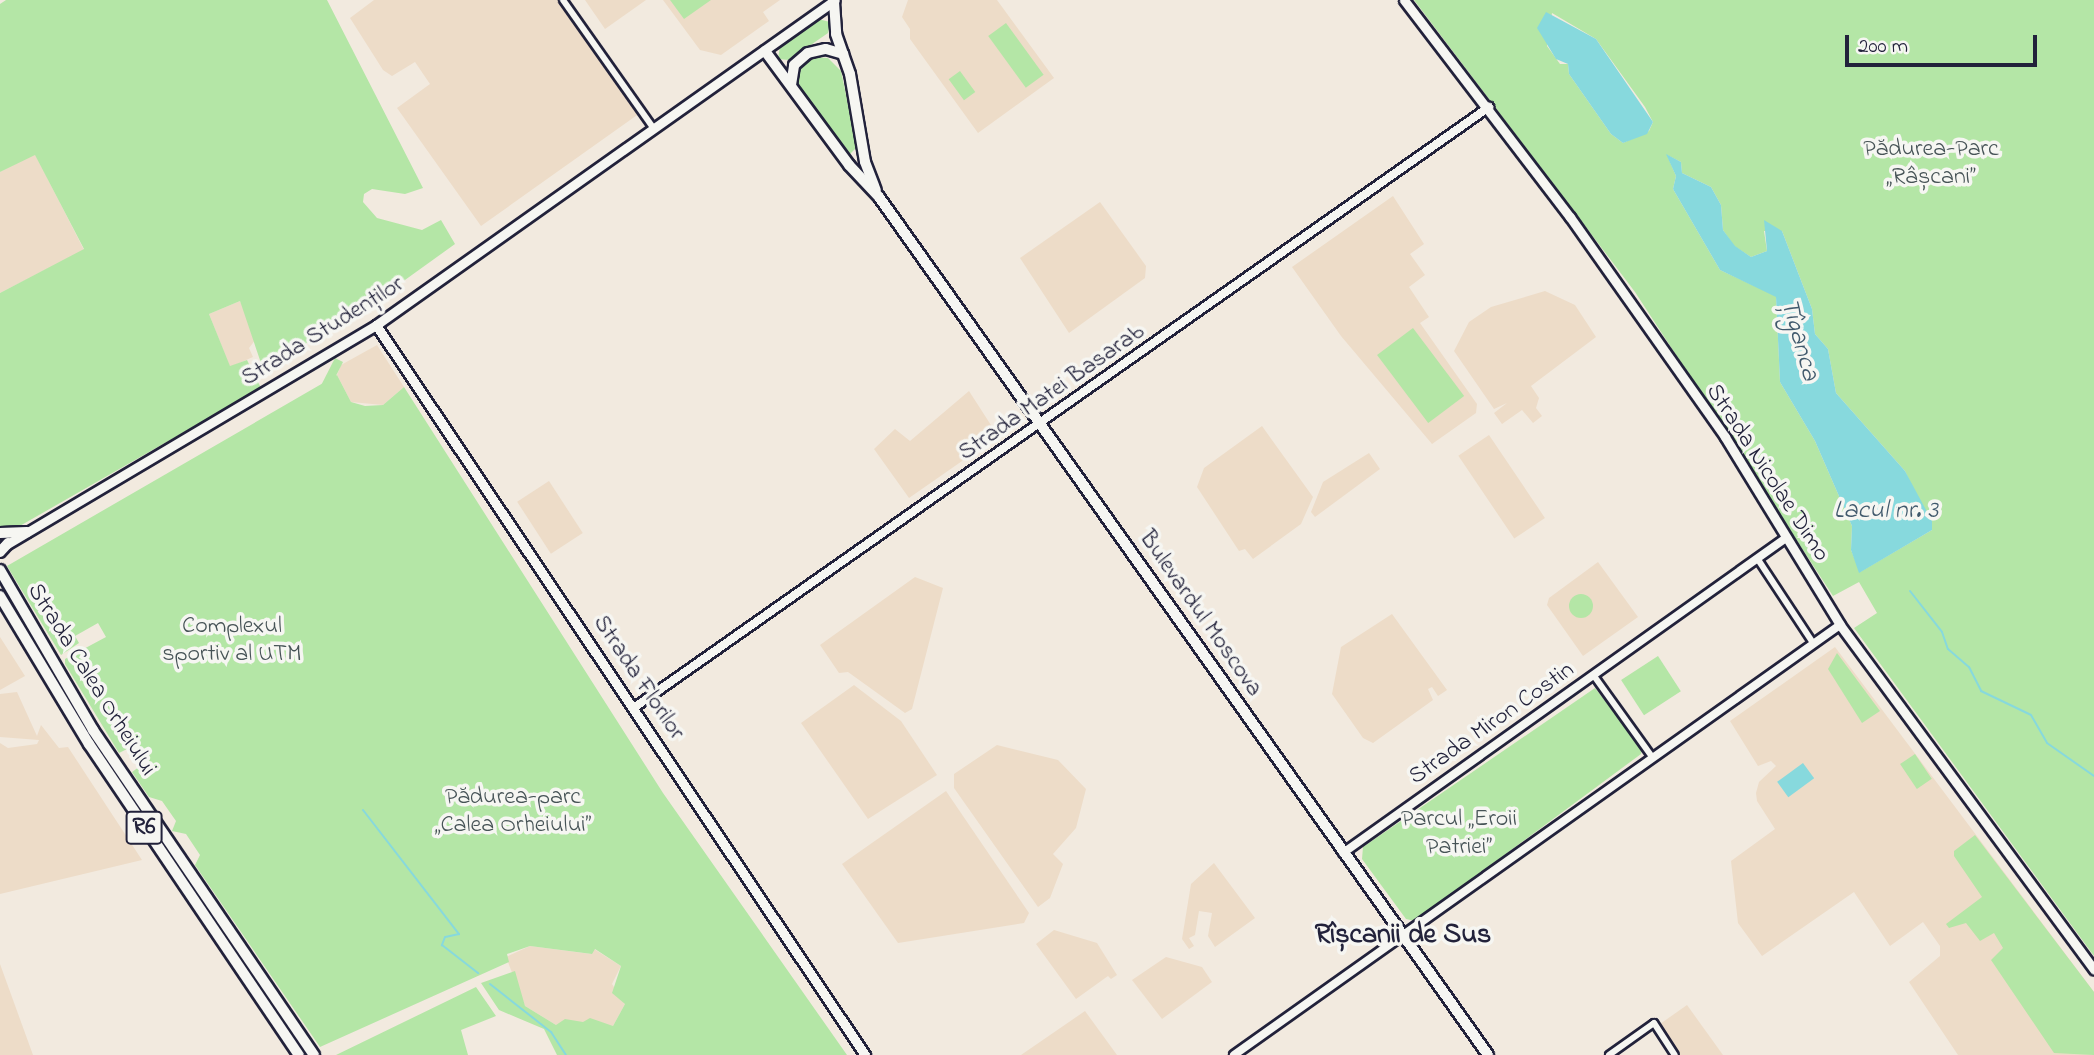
<!DOCTYPE html>
<meta charset="utf-8">
<style>
body{margin:0}
#map{position:relative;width:2094px;height:1055px;overflow:hidden;background:#f2eadf;font-family:"Indie Flower",sans-serif}
div>[style]{position:absolute}
[style*='--x']{left:calc(var(--x)*1px);top:calc(var(--y)*1px);width:calc(var(--w)*1px);rotate:calc(var(--a)*1deg)}
.built>*{inset:0;background:#eddcc8;transform-origin:0 0}
.green>*{inset:0;background:#b4e6a6;transform-origin:0 0}
.round{border-radius:50%}
.water>*{inset:0;background:#87d9dd;transform-origin:0 0}
.stream>*{height:2px;margin:-1px;padding:0 1px;transform-origin:1px;border-radius:1px;background:#87d9dd}
.roads{filter:drop-shadow(2px 0 #22223b) drop-shadow(-2px 0 #22223b) drop-shadow(0 2px #22223b) drop-shadow(0 -2px #22223b)}
.minor>*{height:6px;margin:-3px;padding:0 3px;transform-origin:3px;border-radius:3px;background:#f6f6f2}
.tertiary>*{height:8px;margin:-4px;padding:0 4px;transform-origin:4px;border-radius:4px;background:#f6f6f2}
.secondary>*{height:9px;margin:-4.5px;padding:0 4.5px;transform-origin:4.5px;border-radius:4.5px;background:#f6f6f2}
.primary>*{height:10px;margin:-5px;padding:0 5px;transform-origin:5px;border-radius:5px;background:#f6f6f2}
.trunk>*{height:10px;margin:-5px;padding:0 5px;transform-origin:5px;border-radius:5px;background:#f6f6f2}
span{translate:-50% -50%;white-space:nowrap;text-align:center;line-height:1.15;-webkit-text-stroke:7px #f6f6f2;paint-order:stroke}
.shield-label span{padding:2px 5px;background:#f6f6f2;border:2px solid;border-radius:5px;-webkit-text-stroke-width:0}
.shield-label{font-size:23px;color:#22223b;font-weight:700}
.park-label{font-size:24px;color:#465356}
.street-label{font-size:24px;color:#22223b}
.water-label{font-size:26px;color:#40596c;font-style:italic}
.quarter-label{font-size:28px;color:#22223b;font-weight:700}
.scale{position:absolute;left:1845px;top:35px;width:192px;height:32px;box-sizing:border-box;border:4px solid #22223b;border-top:0;padding-left:9px;font-size:21px;line-height:24px;white-space:nowrap;color:#22223b;-webkit-text-stroke:5px #f6f6f2;paint-order:stroke}
</style>
<div id="map">
<div class="built">
<div style="clip-path:polygon(374px 0,560px 0,640px 113px,481px 226px,397px 108px,430px 84px,415px 62px,392px 76px,383px 70px,350px 18px)"></div>
<div style="clip-path:polygon(585px 0,646px 0,605px 29px)"></div>
<div style="clip-path:polygon(663px 0,780px 0,763px 12px,769px 21px,721px 55px,700px 50px)"></div>
<div style="clip-path:polygon(908px 0,997px 0,1054px 78px,978px 133px,910px 39px,910px 29px,902px 17px)"></div>
<div style="clip-path:polygon(35px 154px,84px 250px,0 293px,0 172px)"></div>
<div style="clip-path:polygon(1393px 196px,1424px 244px,1410px 254px,1425px 275px,1409px 287px,1429px 317px,1420px 323px,1477px 404px,1476px 413px,1432px 444px,1341px 336px,1292px 267px)"></div>
<div style="clip-path:polygon(1100px 202px,1146px 266px,1145px 278px,1069px 333px,1020px 258px)"></div>
<div style="clip-path:polygon(1545px 291px,1575px 305px,1596px 337px,1531px 386px,1539px 398px,1536px 408px,1542px 416px,1533px 423px,1522px 410px,1502px 424px,1494px 413px,1507px 403px,1494px 409px,1454px 351px,1469px 322px,1491px 307px)"></div>
<div style="clip-path:polygon(240px 301px,256px 339px,249px 348px,253px 357px,230px 367px,209px 314px)"></div>
<div style="clip-path:polygon(377px 345px,404px 387px,383px 405px,351px 402px,337px 375px,341px 365px)"></div>
<div style="clip-path:polygon(969px 391px,998px 436px,909px 498px,874px 449px,895px 429px,910px 441px)"></div>
<div style="clip-path:polygon(1262px 426px,1313px 497px,1301px 524px,1253px 559px,1245px 549px,1239px 551px,1197px 487px,1204px 468px)"></div>
<div style="left:1489px;top:435px;width:100px;height:37px;rotate:56deg"></div>
<div style="clip-path:polygon(1369px 453px,1380px 469px,1315px 517px,1311px 512px,1323px 482px)"></div>
<div style="left:549px;top:481px;width:62px;height:38px;rotate:57deg"></div>
<div style="clip-path:polygon(1598px 562px,1638px 617px,1583px 656px,1547px 605px,1549px 598px)"></div>
<div style="clip-path:polygon(915px 577px,943px 588px,912px 709px,905px 713px,848px 672px,839px 673px,820px 645px)"></div>
<div style="clip-path:polygon(1392px 614px,1447px 690px,1438px 696px,1432px 687px,1428px 689px,1433px 700px,1373px 743px,1363px 738px,1332px 694px,1341px 647px)"></div>
<div style="clip-path:polygon(0 637px,25px 676px,0 690px)"></div>
<div style="clip-path:polygon(1835px 647px,2094px 992px,2094px 1055px,1958px 1055px,1909px 982px,1940px 956px,1940px 946px,1923px 922px,1890px 946px,1854px 892px,1762px 956px,1738px 923px,1731px 861px,1775px 829px,1757px 801px,1756px 793px,1759px 782px,1776px 766px,1771px 761px,1758px 766px,1730px 721px)"></div>
<div style="clip-path:polygon(854px 685px,901px 721px,937px 775px,868px 819px,801px 723px)"></div>
<div style="clip-path:polygon(17px 692px,37px 736px,41px 725px,59px 748px,68px 747px,142px 860px,0 894px,0 743px,8px 748px,37px 744px,39px 740px,0 737px,0 694px)"></div>
<div style="clip-path:polygon(997px 745px,1058px 760px,1086px 789px,1076px 828px,1053px 854px,1063px 864px,1050px 898px,1038px 907px,954px 788px,954px 774px)"></div>
<div style="clip-path:polygon(946px 791px,1029px 913px,1024px 923px,898px 943px,842px 864px)"></div>
<div style="clip-path:polygon(1214px 863px,1255px 918px,1215px 947px,1208px 936px,1212px 913px,1199px 911px,1195px 935px,1189px 938px,1194px 946px,1189px 949px,1182px 939px,1191px 884px)"></div>
<div style="clip-path:polygon(1054px 930px,1097px 943px,1117px 975px,1111px 979px,1108px 976px,1076px 999px,1036px 944px)"></div>
<div style="clip-path:polygon(530px 946px,591px 954px,594px 949px,621px 966px,612px 984px,625px 1004px,613px 1026px,572px 1022px,556px 1025px,525px 1006px,506px 957px)"></div>
<div style="clip-path:polygon(1166px 957px,1202px 967px,1212px 982px,1162px 1019px,1132px 980px)"></div>
<div style="clip-path:polygon(0 964px,33px 1055px,0 1055px)"></div>
<div style="clip-path:polygon(1687px 1005px,1723px 1055px,1680px 1055px,1660px 1024px)"></div>
<div style="clip-path:polygon(1085px 1011px,1117px 1055px,1021px 1055px)"></div>
</div>
<div class="green">
<div style="clip-path:polygon(6px 0,327px 0,423px 188px,405px 194px,372px 189px,364px 194px,363px 202px,377px 218px,422px 230px,441px 220px,455px 244px,366px 308px,263px 369px,240px 301px,209px 314px,230px 366px,247px 360px,261px 388px,11px 531px,0 530px,0 293px,84px 249px,35px 155px,0 172px,0 4px)"></div>
<div style="clip-path:polygon(670px 0,711px 0,684px 19px)"></div>
<div style="clip-path:polygon(evenodd,1414px 0,2094px 0,2094px 956px,1854px 628px,1877px 613px,1859px 582px,1833px 596px,1635px 292px,1414px 0,1552px 13px,1596px 39px,1645px 107px,1653px 122px,1649px 131px,1623px 143px,1611px 134px,1569px 74px,1568px 64px,1560px 64px,1547px 46px,1552px 13px,1414px 0,1667px 155px,1681px 162px,1682px 173px,1711px 187px,1721px 205px,1723px 230px,1734px 246px,1751px 257px,1767px 251px,1764px 231px,1782px 231px,1812px 309px,1815px 334px,1828px 349px,1836px 393px,1905px 471px,1932px 530px,1860px 572px,1851px 550px,1852px 526px,1815px 441px,1780px 382px,1776px 296px,1720px 270px,1673px 189px,1676px 176px,1667px 155px)"></div>
<div style="clip-path:polygon(818px 19px,830px 22px,828px 33px,789px 60px,778px 59px,780px 46px)"></div>
<div style="left:1006px;top:23px;width:64px;height:22px;rotate:54deg"></div>
<div style="clip-path:polygon(828px 58px,841px 71px,857px 147px,850px 154px,797px 83px,802px 64px,814px 57px)"></div>
<div style="left:960px;top:71px;width:26px;height:14px;rotate:54deg"></div>
<div style="left:1413px;top:328px;width:85px;height:45px;rotate:53deg"></div>
<div style="left:335px;top:358px;width:9px;height:343px;rotate:27deg"></div>
<div style="clip-path:polygon(337px 375px,351px 402px,365px 406px,383px 405px,404px 387px,663px 793px,847px 1055px,557px 1055px,544px 1029px,499px 1010px,481px 983px,515px 971px,525px 1006px,556px 1025px,565px 1019px,583px 1022px,590px 1018px,613px 1026px,625px 1004px,612px 993px,621px 966px,595px 949px,592px 954px,530px 946px,507px 954px,509px 962px,320px 1047px,195px 865px,200px 855px,186px 834px,172px 831px,176px 821px,162px 801px,149px 797px,132px 772px,139px 767px,127px 749px,119px 753px,65px 664px,65px 659px,106px 637px,98px 623px,75px 636px,79px 643px,61px 655px,7px 566px)"></div>
<div class="round" style="left:1569px;top:594px;width:24px;height:24px"></div>
<div style="clip-path:polygon(1837px 653px,1880px 711px,1862px 723px,1828px 669px)"></div>
<div style="left:1658px;top:656px;width:42px;height:44px;rotate:57deg"></div>
<div style="clip-path:polygon(1595px 688px,1642px 748px,1641px 754px,1415px 921px,1406px 919px,1362px 859px,1363px 847px)"></div>
<div style="left:1915px;top:754px;width:30px;height:18px;rotate:56deg"></div>
<div style="clip-path:polygon(1975px 835px,2094px 992px,2094px 1055px,2054px 1053px,1991px 960px,2003px 948px,1994px 933px,1980px 941px,1966px 923px,1949px 928px,1946px 924px,1982px 897px,1954px 856px,1954px 851px)"></div>
<div style="clip-path:polygon(171px 854px,307px 1055px,168px 855px)"></div>
<div style="clip-path:polygon(476px 987px,496px 1016px,461px 1030px,468px 1055px,336px 1055px)"></div>
</div>
<div class="water">
<div style="clip-path:polygon(1546px 12px,1596px 39px,1653px 122px,1647px 134px,1623px 143px,1611px 134px,1569px 74px,1568px 64px,1556px 59px,1537px 28px)"></div>
<div style="clip-path:polygon(1666px 154px,1681px 162px,1682px 173px,1711px 187px,1721px 205px,1723px 230px,1735px 246px,1751px 257px,1767px 251px,1764px 220px,1782px 231px,1812px 309px,1815px 334px,1828px 349px,1836px 393px,1905px 471px,1932px 521px,1932px 530px,1859px 573px,1851px 550px,1852px 526px,1815px 441px,1780px 382px,1776px 297px,1720px 270px,1673px 189px,1676px 176px)"></div>
<div style="left:1803px;top:763px;width:19px;height:32px;rotate:54deg"></div>
</div>
<div class="stream">
<div style="--x:1910;--y:591;--w:52;--a:52"></div>
<div style="--x:1942;--y:632;--w:18;--a:71"></div>
<div style="--x:1948;--y:649;--w:28;--a:41"></div>
<div style="--x:1969;--y:667;--w:27;--a:63"></div>
<div style="--x:1981;--y:691;--w:55;--a:25.6"></div>
<div style="--x:2031;--y:715;--w:32;--a:60"></div>
<div style="--x:2047;--y:743;--w:57;--a:35.1"></div>
<div style="--x:363;--y:810;--w:157;--a:52.3"></div>
<div style="--x:459;--y:934;--w:14;--a:168"></div>
<div style="--x:445;--y:937;--w:9;--a:111"></div>
<div style="--x:442;--y:945;--w:46;--a:37.9"></div>
<div style="--x:490;--y:984;--w:78;--a:38.2"></div>
<div style="--x:551;--y:1032;--w:27;--a:57"></div>
</div>
<div class="roads">
<div class="minor">
<div style="--x:563;--y:0;--w:158;--a:54.8"></div>
<div style="--x:1757;--y:558;--w:102;--a:56.6"></div>
<div style="--x:1594;--y:676;--w:101;--a:54.3"></div>
<div style="--x:1609;--y:1055;--w:55;--a:-35.4"></div>
<div style="--x:1654;--y:1023;--w:38;--a:57"></div>
</div>
<div class="tertiary">
<div style="--x:635;--y:707;--w:1044;--a:-35.09"></div>
<div style="--x:1343;--y:853;--w:544;--a:-35.42"></div>
<div style="--x:1234;--y:1055;--w:743;--a:-35.36"></div>
</div>
<div class="secondary">
<div style="--x:1404;--y:0;--w:273;--a:52.6"></div>
<div style="--x:1570;--y:217;--w:269;--a:54.8"></div>
<div style="--x:1725;--y:437;--w:220;--a:58.5"></div>
<div style="--x:1840;--y:625;--w:428;--a:53.6"></div>
<div style="--x:376;--y:325;--w:879;--a:56.18"></div>
<div style="--x:4;--y:546;--w:433;--a:-30.7"></div>
<div style="--x:376;--y:325;--w:562;--a:-35.3"></div>
</div>
<div class="primary">
<div style="--x:834;--y:2;--w:32;--a:86"></div>
<div style="--x:836;--y:34;--w:42;--a:70.7"></div>
<div style="--x:850;--y:74;--w:89;--a:80.3"></div>
<div style="--x:865;--y:162;--w:30;--a:69"></div>
<div style="--x:765;--y:51;--w:142;--a:53.6"></div>
<div style="--x:849;--y:165;--w:44;--a:46.8"></div>
<div style="--x:879;--y:197;--w:1052;--a:54.63"></div>
<div style="--x:791;--y:85;--w:20;--a:-81"></div>
<div style="--x:794;--y:65;--w:18;--a:-41"></div>
<div style="--x:808;--y:53;--w:18;--a:-13"></div>
<div style="--x:826;--y:49;--w:18;--a:16"></div>
</div>
<div class="trunk">
<div style="--x:0;--y:533;--w:27;--a:-2"></div>
<div style="--x:0;--y:552;--w:12;--a:-48"></div>
<div style="--x:0;--y:570;--w:185;--a:59.8"></div>
<div style="--x:93;--y:730;--w:393;--a:55.8"></div>
<div style="--x:0;--y:596;--w:173;--a:59"></div>
<div style="--x:89;--y:744;--w:375;--a:56"></div>
</div>
</div>
<div class="shield-label">
<span style="left:144px;top:828px">R6</span>
</div>
<div class="park-label">
<span style="left:1931px;top:164px">Pădurea-Parc<br>„Râșcani”</span>
<span style="left:232px;top:641px">Complexul<br>sportiv al UTM</span>
<span style="left:513px;top:812px">Pădurea-parc<br>„Calea Orheiului”</span>
<span style="left:1459px;top:834px">Parcul „Eroii<br>Patriei”</span>
</div>
<div class="street-label">
<span style="left:323px;top:332px;rotate:-32deg">Strada Studenților</span>
<span style="left:1052px;top:393px;rotate:-35deg">Strada Matei Basarab</span>
<span style="left:1767px;top:473px;rotate:57deg">Strada Nicolae Dimo</span>
<span style="left:1200px;top:614px;rotate:55deg">Bulevardul Moscova</span>
<span style="left:638px;top:678px;rotate:56deg">Strada Florilor</span>
<span style="left:91px;top:680px;rotate:58deg">Strada Calea Orheiului</span>
<span style="left:1492px;top:724px;rotate:-35deg">Strada Miron Costin</span>
</div>
<div class="water-label">
<span style="left:1798px;top:340px;rotate:74deg">Țîganca</span>
<span style="left:1886px;top:512px">Lacul nr. 3</span>
</div>
<div class="quarter-label">
<span style="left:1403px;top:936px">Rîșcanii de Sus</span>
</div>
<div class="scale">200 m</div>
</div>
